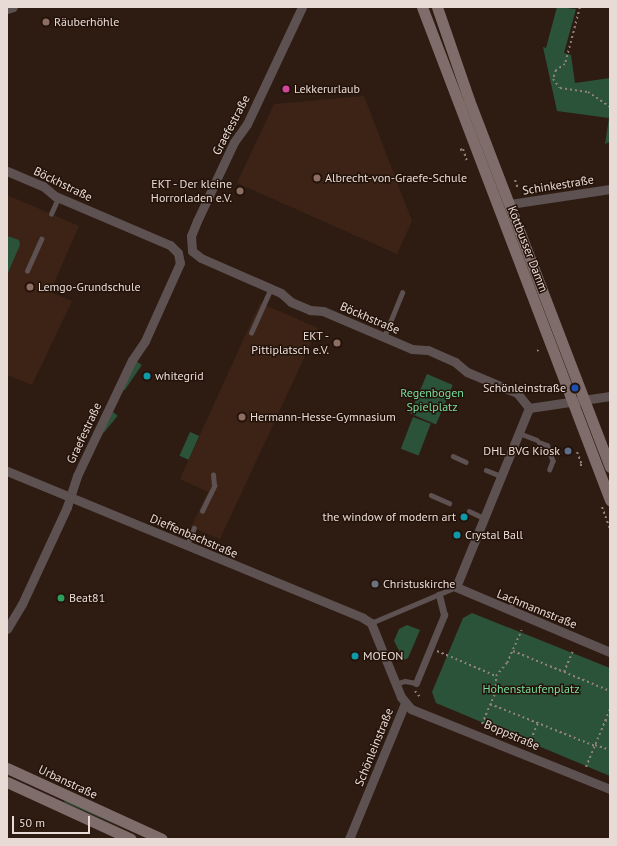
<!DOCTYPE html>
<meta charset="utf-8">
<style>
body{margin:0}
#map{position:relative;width:617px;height:846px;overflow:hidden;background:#2e1c13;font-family:"PT Sans",sans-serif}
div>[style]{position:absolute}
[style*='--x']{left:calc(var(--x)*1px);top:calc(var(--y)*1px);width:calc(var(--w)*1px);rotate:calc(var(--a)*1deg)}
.built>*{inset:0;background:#3c2316}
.green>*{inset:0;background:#2b533a;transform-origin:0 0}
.path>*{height:2px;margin-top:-1px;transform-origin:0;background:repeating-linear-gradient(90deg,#908179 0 2px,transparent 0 5px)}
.service>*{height:4.5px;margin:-2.25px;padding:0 2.25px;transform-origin:2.25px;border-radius:2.25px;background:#5d5251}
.pedestrian>*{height:7px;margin:-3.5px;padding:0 3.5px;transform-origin:3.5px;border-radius:3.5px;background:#5d5251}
.minor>*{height:9px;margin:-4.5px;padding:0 4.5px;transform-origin:4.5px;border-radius:4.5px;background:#5d5251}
.secondary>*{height:11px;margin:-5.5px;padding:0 5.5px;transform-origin:5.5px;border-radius:5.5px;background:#7f6d6b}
.dots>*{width:11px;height:11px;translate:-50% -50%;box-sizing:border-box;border:2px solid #24130a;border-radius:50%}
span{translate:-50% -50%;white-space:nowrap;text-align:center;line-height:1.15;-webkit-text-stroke:3px #24130a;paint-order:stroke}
.poi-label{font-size:12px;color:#e8dbd5}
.left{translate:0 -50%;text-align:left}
.right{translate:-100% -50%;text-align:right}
.street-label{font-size:12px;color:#e8dbd5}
.park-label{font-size:12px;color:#77dd9e}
.frame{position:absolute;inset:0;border:8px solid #e8dbd5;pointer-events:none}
.scale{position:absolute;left:12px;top:816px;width:78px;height:18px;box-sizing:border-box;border:2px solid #e8dbd5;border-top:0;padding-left:5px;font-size:12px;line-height:14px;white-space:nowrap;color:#e8dbd5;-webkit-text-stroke:3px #24130a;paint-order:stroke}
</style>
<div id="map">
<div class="built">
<div style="clip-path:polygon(364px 96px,412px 221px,397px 254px,237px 183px,274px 104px)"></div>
<div style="clip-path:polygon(7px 195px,79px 226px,50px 292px,72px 301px,32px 385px,7px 375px)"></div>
<div style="clip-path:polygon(260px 303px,318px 328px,220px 539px,191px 527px,208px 492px,180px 479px)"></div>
</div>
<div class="green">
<div style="clip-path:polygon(557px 7px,576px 9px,564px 53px,571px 55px,575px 83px,610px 78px,610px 142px,605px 144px,609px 118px,557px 111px,543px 47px,546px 48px)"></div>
<div style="clip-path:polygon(7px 236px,19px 240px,20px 245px,7px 275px)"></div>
<div style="left:136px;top:361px;width:7px;height:31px;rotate:34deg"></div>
<div style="left:427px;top:374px;width:28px;height:43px;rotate:23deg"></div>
<div style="left:113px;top:412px;width:6px;height:22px;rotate:39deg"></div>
<div style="left:413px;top:417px;width:19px;height:34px;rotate:21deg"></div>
<div style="left:190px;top:432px;width:10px;height:26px;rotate:24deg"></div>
<div style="clip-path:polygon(472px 613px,610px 668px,610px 776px,436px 703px,432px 692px,463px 618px)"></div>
<div style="clip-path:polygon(407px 625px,420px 630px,408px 658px,404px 660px,394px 641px,399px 629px)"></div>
<div style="clip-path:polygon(65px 801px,149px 839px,64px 802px)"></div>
</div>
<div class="path">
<div style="--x:580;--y:7;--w:59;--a:104.7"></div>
<div style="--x:565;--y:64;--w:11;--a:146"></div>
<div style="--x:556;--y:70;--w:9;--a:108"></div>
<div style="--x:553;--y:79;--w:11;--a:52"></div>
<div style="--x:560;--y:88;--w:28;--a:8"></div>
<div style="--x:588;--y:92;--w:27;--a:34"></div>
<div style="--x:460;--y:150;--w:3;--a:-18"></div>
<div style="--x:463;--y:149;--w:13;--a:72"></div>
<div style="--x:515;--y:180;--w:9;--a:72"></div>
<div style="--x:537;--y:351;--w:4;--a:-34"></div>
<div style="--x:577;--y:452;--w:14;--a:69"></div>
<div style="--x:582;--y:465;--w:2;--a:180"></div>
<div style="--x:602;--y:507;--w:23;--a:70"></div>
<div style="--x:437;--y:651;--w:64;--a:23"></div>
<div style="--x:513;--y:651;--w:105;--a:22.4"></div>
<div style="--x:564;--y:672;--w:23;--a:-67"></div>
<div style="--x:415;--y:691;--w:9;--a:49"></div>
<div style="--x:490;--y:704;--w:113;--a:21.8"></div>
<div style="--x:605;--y:720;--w:5;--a:22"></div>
<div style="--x:482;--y:724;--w:36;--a:-67"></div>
<div style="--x:496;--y:691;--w:15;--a:-90"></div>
<div style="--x:496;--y:676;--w:17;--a:-50"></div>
<div style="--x:507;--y:663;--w:36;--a:-66"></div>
<div style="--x:529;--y:744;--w:23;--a:-67"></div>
<div style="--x:595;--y:745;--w:16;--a:18"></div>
<div style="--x:586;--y:767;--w:63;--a:-67.5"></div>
</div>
<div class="service">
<div style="--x:51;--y:214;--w:17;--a:-66"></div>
<div style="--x:27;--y:271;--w:35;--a:-66"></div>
<div style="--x:251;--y:333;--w:49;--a:-66"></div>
<div style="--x:384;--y:337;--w:48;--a:-67.8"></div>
<div style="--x:519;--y:433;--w:19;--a:21"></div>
<div style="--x:539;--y:442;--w:9;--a:21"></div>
<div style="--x:547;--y:445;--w:17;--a:69"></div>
<div style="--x:553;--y:461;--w:9;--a:111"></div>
<div style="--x:453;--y:456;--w:14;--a:25"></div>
<div style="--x:486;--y:470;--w:16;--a:22"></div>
<div style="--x:431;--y:495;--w:20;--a:24"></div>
<div style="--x:202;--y:511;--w:28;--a:-64"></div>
<div style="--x:214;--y:486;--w:11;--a:-95"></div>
<div style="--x:469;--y:511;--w:17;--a:25"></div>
<div style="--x:187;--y:545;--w:18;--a:-68"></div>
<div style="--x:509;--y:611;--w:13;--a:-67"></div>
<div style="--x:371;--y:623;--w:92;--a:-23"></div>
<div style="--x:395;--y:684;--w:10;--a:-17"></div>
<div style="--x:405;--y:681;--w:11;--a:10"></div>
</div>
<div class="pedestrian">
<div style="--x:416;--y:683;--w:74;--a:-67.6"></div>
<div style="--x:444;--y:615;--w:21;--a:-104"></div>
</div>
<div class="minor">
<div style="--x:302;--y:7;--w:129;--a:115.2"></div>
<div style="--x:247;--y:124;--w:22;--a:126"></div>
<div style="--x:234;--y:142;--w:87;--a:115.1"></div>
<div style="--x:197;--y:221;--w:16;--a:112"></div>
<div style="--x:191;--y:236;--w:15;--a:86"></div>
<div style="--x:192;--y:251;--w:11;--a:38"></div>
<div style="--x:201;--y:258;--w:87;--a:23.6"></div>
<div style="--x:281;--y:293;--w:13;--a:42"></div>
<div style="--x:291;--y:302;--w:21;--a:23"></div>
<div style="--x:310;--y:310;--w:13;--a:4"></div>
<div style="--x:323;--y:311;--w:97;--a:23.1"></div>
<div style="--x:412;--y:349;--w:16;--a:4"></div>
<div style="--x:428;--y:350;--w:30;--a:24"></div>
<div style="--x:455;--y:362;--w:16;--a:40"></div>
<div style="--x:467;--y:372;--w:54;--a:22.8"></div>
<div style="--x:517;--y:393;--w:19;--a:51"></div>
<div style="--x:7;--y:9;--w:6;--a:-18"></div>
<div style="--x:7;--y:171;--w:39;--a:23"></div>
<div style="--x:43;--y:186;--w:16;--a:40"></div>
<div style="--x:55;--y:196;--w:125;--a:23.1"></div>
<div style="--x:170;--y:245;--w:11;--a:45"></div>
<div style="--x:178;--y:253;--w:10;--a:79"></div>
<div style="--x:180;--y:263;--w:85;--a:114.2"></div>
<div style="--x:145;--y:341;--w:23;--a:124"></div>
<div style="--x:132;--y:360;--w:128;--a:115.4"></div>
<div style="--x:77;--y:476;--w:33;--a:108"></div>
<div style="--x:67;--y:507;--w:107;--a:114.9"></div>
<div style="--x:22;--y:604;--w:29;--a:121"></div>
<div style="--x:510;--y:204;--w:101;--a:-8.5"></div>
<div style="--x:529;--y:408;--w:193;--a:112.2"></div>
<div style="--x:456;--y:587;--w:167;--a:22.9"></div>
<div style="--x:529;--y:408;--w:82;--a:-8.4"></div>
<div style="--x:7;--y:471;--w:385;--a:22.4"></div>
<div style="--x:363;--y:618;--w:9;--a:32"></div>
<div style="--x:371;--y:623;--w:80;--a:67.9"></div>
<div style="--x:401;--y:697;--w:16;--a:50"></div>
<div style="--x:411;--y:709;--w:214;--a:21.9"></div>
<div style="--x:349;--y:839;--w:147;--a:-67.6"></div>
</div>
<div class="secondary">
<div style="--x:422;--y:7;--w:528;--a:69.13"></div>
<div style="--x:437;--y:7;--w:98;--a:71"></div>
<div style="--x:469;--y:100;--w:393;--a:69"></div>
<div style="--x:7;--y:768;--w:170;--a:24.6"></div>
<div style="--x:7;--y:782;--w:136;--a:24.7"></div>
</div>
<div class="dots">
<div style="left:46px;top:22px;background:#8d6e63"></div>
<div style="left:286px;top:89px;background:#d1479c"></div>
<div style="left:317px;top:178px;background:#8d6e63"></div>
<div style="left:240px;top:191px;background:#8d6e63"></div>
<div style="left:30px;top:287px;background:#8d6e63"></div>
<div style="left:337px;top:343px;background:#8d6e63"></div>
<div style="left:147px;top:376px;background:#0f9aa8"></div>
<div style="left:575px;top:388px;background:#1a4fb4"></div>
<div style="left:242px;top:417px;background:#8d6e63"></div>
<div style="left:568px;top:451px;background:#5c6f8a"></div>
<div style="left:464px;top:517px;background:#0f9aa8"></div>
<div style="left:457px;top:535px;background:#0f9aa8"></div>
<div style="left:375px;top:584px;background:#6b7280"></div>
<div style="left:61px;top:598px;background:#2e9e5b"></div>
<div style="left:355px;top:656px;background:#0f9aa8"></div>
</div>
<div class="poi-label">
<span class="left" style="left:54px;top:22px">Räuberhöhle</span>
<span class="left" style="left:294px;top:89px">Lekkerurlaub</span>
<span class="left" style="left:325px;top:178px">Albrecht-von-Graefe-Schule</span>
<span class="right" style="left:232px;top:191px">EKT - Der kleine<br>Horrorladen e.V.</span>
<span class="left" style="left:38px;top:287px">Lemgo-Grundschule</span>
<span class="right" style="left:329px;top:343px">EKT -<br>Pittiplatsch e.V.</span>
<span class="left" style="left:155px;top:376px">whitegrid</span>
<span class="right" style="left:566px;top:388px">Schönleinstraße</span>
<span class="left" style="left:250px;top:417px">Hermann-Hesse-Gymnasium</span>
<span class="right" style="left:560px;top:451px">DHL BVG Kiosk</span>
<span class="right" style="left:456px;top:517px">the window of modern art</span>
<span class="left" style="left:465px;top:535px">Crystal Ball</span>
<span class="left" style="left:383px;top:584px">Christuskirche</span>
<span class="left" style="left:69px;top:598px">Beat81</span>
<span class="left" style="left:363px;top:656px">MOEON</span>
</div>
<div class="street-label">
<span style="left:231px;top:125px;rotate:-62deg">Graefestraße</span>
<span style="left:63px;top:184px;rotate:26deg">Böckhstraße</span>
<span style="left:558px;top:185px;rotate:-9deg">Schinkestraße</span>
<span style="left:528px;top:249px;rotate:69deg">Kottbusser Damm</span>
<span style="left:370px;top:318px;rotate:23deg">Böckhstraße</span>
<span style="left:84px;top:433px;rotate:-65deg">Graefestraße</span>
<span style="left:194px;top:536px;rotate:23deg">Dieffenbachstraße</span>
<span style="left:537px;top:609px;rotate:22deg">Lachmannstraße</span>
<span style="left:512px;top:735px;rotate:23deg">Boppstraße</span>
<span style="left:374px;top:747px;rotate:-68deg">Schönleinstraße</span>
<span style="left:68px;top:782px;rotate:25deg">Urbanstraße</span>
</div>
<div class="park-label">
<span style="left:432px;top:400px">Regenbogen<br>Spielplatz</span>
<span style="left:531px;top:689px">Hohenstaufenplatz</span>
</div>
<div class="frame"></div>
<div class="scale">50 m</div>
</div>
